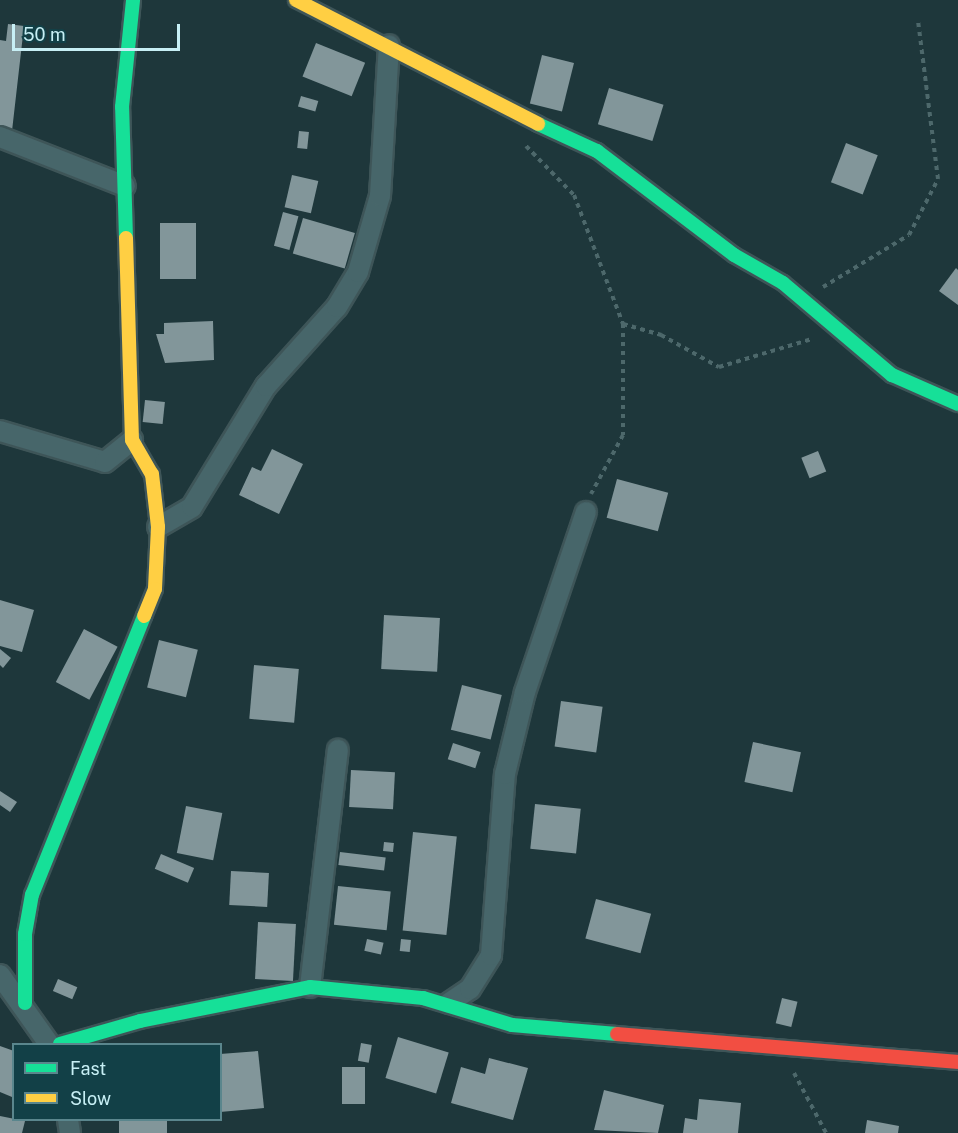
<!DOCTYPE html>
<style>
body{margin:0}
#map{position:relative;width:958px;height:1133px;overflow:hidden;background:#1e373b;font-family:"Public Sans",sans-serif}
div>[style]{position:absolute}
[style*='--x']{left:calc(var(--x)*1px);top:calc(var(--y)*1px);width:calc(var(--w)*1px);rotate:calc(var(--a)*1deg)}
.building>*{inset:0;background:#82969a;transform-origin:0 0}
.path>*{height:4px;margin-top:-2px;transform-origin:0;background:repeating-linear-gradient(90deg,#4d686b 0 4.5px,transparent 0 9px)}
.roads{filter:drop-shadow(2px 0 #3e5558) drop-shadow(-2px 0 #3e5558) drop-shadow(0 2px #3e5558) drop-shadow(0 -2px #3e5558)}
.street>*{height:20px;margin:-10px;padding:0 10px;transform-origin:10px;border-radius:10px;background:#47666a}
.fast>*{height:14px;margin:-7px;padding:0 7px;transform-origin:7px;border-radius:7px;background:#16e098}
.slow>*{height:14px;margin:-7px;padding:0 7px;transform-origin:7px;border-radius:7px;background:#ffcf43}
.jam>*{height:14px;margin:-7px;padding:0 7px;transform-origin:7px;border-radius:7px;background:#f24e42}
span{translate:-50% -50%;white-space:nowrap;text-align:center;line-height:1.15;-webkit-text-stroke:6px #124047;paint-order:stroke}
.legend{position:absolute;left:12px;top:1043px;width:210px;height:78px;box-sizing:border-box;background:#124047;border:2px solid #5a868d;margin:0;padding:8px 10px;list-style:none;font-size:18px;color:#c7eff5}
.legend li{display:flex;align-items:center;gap:12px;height:30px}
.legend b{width:30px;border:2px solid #5a868d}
.scale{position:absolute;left:12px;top:24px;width:168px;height:27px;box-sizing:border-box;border:3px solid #c7eff5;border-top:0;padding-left:8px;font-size:18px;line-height:21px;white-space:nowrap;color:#c7eff5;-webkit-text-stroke:4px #124047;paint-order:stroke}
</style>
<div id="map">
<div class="building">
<div style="clip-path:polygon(8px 24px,24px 26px,12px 131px,0 129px,0 40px,6px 41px)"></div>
<div style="left:316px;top:43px;width:53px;height:36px;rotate:22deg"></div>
<div style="left:542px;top:55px;width:33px;height:50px;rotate:14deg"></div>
<div style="left:609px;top:88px;width:57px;height:38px;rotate:17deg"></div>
<div style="left:301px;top:96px;width:18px;height:11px;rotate:16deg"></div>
<div style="left:299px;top:131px;width:10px;height:17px;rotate:6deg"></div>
<div style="left:846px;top:143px;width:34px;height:42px;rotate:21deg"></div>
<div style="left:292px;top:175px;width:27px;height:33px;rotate:13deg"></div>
<div style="left:283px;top:212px;width:16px;height:35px;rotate:15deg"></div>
<div style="left:303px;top:218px;width:54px;height:37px;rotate:16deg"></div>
<div style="left:160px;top:223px;width:36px;height:56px"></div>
<div style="clip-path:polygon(956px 268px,958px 270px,958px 305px,939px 291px)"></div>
<div style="clip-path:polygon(213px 321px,214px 360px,165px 363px,156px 334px,164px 334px,164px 323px)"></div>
<div style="left:145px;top:400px;width:20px;height:22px;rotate:6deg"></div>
<div style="clip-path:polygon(272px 449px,303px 464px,279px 514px,239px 495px,252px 467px,261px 471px)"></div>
<div style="left:818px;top:451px;width:22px;height:18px;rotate:68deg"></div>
<div style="left:617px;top:479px;width:53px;height:40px;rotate:15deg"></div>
<div style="clip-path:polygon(0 600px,34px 610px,22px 652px,0 646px)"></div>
<div style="left:384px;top:615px;width:56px;height:54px;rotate:3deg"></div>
<div style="left:84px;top:629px;width:38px;height:60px;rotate:28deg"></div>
<div style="left:159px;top:640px;width:40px;height:49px;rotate:14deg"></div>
<div style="clip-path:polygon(0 649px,11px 658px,3px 668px,0 665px)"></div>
<div style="left:254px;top:665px;width:45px;height:54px;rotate:5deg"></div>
<div style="left:462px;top:685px;width:41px;height:46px;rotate:14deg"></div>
<div style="left:561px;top:701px;width:42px;height:46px;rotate:8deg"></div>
<div style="left:753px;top:742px;width:49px;height:41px;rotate:12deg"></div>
<div style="left:453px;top:743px;width:29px;height:17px;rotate:18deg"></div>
<div style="left:351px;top:770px;width:44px;height:37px;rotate:3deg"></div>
<div style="clip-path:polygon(0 791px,17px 802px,10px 812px,0 805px)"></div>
<div style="left:535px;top:804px;width:46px;height:45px;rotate:6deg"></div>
<div style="left:186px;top:806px;width:37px;height:48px;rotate:11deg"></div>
<div style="left:413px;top:832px;width:44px;height:99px;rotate:6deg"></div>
<div style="left:384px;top:842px;width:10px;height:9px;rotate:6deg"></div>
<div style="left:340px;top:852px;width:46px;height:13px;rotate:7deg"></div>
<div style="left:161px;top:854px;width:36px;height:16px;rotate:23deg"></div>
<div style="left:231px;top:871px;width:38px;height:34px;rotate:3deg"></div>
<div style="left:338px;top:886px;width:53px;height:39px;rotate:6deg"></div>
<div style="left:596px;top:899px;width:57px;height:41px;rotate:15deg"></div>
<div style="left:258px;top:922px;width:38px;height:57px;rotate:3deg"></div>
<div style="left:367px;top:939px;width:17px;height:12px;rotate:13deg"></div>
<div style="left:401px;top:939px;width:10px;height:12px;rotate:6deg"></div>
<div style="left:58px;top:979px;width:21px;height:13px;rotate:23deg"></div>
<div style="left:782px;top:998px;width:16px;height:26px;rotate:14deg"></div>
<div style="left:398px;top:1037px;width:53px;height:43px;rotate:17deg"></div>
<div style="left:361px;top:1043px;width:11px;height:18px;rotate:10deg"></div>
<div style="clip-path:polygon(0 1046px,14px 1051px,12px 1097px,0 1092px)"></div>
<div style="clip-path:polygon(258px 1051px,264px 1108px,220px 1112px,220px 1054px)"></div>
<div style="clip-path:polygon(489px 1058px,528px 1068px,513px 1120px,451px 1103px,461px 1067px,485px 1074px)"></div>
<div style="left:342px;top:1067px;width:23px;height:37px"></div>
<div style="clip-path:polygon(604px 1090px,664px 1105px,658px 1133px,594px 1130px)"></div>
<div style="clip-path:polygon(699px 1099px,741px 1103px,738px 1133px,683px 1133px,685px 1118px,697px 1120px)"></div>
<div style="clip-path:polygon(0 1116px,25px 1121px,22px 1133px,0 1133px)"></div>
<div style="left:119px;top:1120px;width:48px;height:13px"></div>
<div style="clip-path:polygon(867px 1120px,899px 1126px,898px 1133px,865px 1133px)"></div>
</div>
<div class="path">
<div style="--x:526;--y:146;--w:69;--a:45.6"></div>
<div style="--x:574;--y:195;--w:138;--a:69.2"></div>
<div style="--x:623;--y:324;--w:111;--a:90"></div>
<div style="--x:623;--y:435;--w:67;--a:118.5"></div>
<div style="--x:823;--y:287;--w:100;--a:-31.2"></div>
<div style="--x:909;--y:235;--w:63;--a:-62.6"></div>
<div style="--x:938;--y:179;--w:159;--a:-97.2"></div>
<div style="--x:623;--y:324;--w:40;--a:16"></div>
<div style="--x:661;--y:335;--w:66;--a:28.9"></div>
<div style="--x:719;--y:367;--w:97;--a:-16.8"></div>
<div style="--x:794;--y:1073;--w:68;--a:61.9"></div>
</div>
<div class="roads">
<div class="street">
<div style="--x:0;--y:137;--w:134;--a:21.4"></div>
<div style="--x:0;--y:431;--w:109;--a:16.4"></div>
<div style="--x:105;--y:462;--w:35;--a:-39"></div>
<div style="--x:158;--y:527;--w:39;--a:-30"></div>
<div style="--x:192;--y:507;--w:142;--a:-58.6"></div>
<div style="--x:266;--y:386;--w:106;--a:-48.1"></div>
<div style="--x:337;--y:307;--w:41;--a:-59"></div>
<div style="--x:358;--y:272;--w:79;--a:-73.9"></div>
<div style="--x:380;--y:196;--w:151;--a:-86.6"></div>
<div style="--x:0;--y:975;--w:85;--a:54.6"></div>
<div style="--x:310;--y:987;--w:239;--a:-83.3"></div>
<div style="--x:449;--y:1003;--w:25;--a:-34"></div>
<div style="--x:470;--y:989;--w:40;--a:-58"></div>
<div style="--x:491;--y:955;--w:182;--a:-85.6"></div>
<div style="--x:505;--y:774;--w:84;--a:-76.3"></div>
<div style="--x:525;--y:692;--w:190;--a:-71.3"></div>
<div style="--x:68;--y:1120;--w:13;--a:81"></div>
</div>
<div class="fast">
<div style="--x:538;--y:124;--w:65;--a:24.6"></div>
<div style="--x:597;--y:151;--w:172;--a:37.2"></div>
<div style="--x:734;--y:255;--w:56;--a:29.7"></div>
<div style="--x:783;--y:283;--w:143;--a:40.2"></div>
<div style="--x:892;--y:375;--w:72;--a:23.7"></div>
<div style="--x:126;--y:238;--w:131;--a:-91.7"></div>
<div style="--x:122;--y:107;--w:108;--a:-84.1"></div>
<div style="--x:25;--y:1003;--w:69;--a:-90"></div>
<div style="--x:25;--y:934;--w:40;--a:-80"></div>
<div style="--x:32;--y:895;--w:301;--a:-68.1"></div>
<div style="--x:60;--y:1044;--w:83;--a:-16"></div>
<div style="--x:140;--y:1021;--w:173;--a:-11.3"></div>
<div style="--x:310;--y:987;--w:114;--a:5.6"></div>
<div style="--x:423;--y:998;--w:93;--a:16.9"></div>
<div style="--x:512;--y:1025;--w:105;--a:4.9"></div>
</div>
<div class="slow">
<div style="--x:296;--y:0;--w:272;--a:27.1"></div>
<div style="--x:126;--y:238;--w:202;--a:88.3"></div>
<div style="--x:132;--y:440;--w:39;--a:60"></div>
<div style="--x:152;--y:474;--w:53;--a:83.5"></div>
<div style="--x:158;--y:527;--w:62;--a:92.8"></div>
<div style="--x:155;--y:589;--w:29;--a:112"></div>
</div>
<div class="jam">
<div style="--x:617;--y:1034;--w:342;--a:4.7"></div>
</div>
</div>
<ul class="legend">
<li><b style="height:8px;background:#16e098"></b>Fast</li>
<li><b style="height:8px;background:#ffcf43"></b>Slow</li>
</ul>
<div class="scale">50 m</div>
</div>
